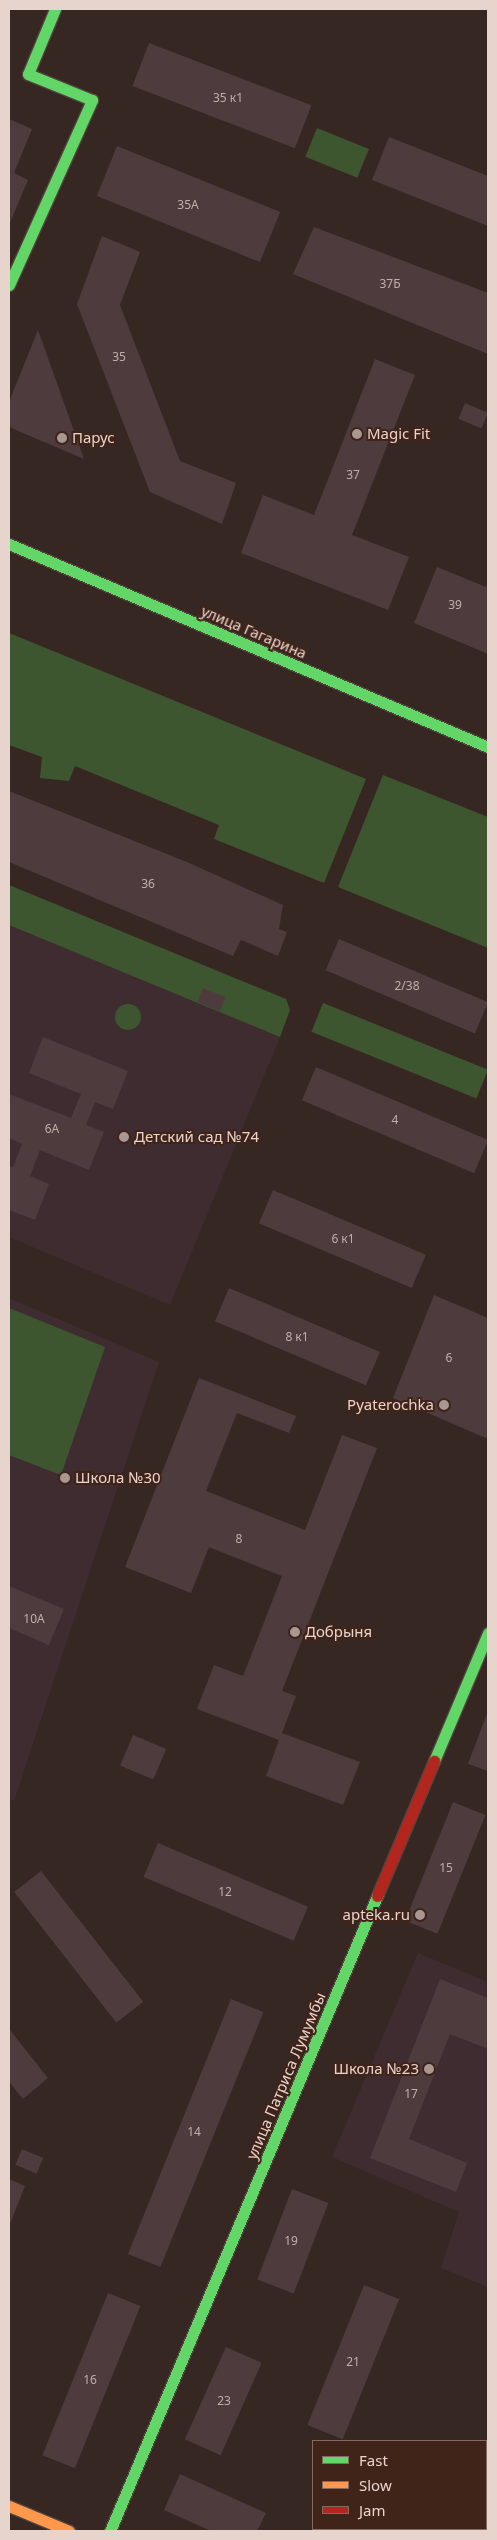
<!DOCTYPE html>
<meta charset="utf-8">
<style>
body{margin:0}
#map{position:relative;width:497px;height:2540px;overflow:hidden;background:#372722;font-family:"Noto Sans",sans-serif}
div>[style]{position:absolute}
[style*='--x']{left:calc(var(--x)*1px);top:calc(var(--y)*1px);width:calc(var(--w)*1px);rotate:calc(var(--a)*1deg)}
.education>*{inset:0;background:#3f2c31}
.green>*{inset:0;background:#3e5630;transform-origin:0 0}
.round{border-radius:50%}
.building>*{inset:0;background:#4e3b3e;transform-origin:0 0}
.roads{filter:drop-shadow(1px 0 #51443f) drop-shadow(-1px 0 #51443f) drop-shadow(0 1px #51443f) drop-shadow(0 -1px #51443f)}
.fast>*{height:11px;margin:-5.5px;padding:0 5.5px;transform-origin:5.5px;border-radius:5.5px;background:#63d668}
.slow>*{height:11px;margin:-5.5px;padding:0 5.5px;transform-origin:5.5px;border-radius:5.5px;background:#ff974d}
.jam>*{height:11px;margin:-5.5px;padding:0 5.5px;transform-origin:5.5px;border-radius:5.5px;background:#b3261e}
.dots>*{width:14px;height:14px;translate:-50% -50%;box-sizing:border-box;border:2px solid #402319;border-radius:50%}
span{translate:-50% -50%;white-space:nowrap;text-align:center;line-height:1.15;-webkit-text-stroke:4px #402319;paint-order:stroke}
.number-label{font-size:12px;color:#c1aea9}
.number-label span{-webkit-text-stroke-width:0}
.poi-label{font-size:15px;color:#e7d4cd}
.left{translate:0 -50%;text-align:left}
.right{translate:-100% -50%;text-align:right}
.street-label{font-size:15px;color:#e7d4cd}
.frame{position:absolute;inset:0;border:10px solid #e7d4cd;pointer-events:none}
.legend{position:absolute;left:312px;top:2440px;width:175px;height:90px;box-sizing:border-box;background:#402319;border:1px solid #836a61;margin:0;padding:6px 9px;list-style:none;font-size:15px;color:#e7d4cd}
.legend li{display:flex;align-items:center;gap:10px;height:25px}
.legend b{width:25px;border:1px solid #836a61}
</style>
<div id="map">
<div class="education">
<div style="clip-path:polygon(9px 925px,280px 1037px,170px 1305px,9px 1237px)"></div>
<div style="clip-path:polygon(9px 1298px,159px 1362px,14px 1801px,9px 1799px)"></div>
<div style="clip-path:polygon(418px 1953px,488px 1982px,488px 2287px,441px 2268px,459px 2212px,332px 2157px)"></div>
</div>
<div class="green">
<div style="left:317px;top:128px;width:56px;height:31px;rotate:22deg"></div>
<div style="clip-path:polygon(9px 633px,366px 779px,324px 883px,214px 839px,219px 825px,75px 766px,69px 781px,40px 778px,42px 757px,9px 745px)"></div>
<div style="clip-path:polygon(383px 775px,488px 817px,488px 948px,338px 887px)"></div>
<div style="clip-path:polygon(9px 885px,286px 999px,290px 1010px,280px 1037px,9px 925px)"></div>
<div style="left:323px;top:1003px;width:178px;height:31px;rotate:22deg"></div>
<div class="round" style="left:115px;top:1004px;width:26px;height:26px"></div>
<div style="clip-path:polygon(9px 1308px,105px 1347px,61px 1475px,9px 1455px)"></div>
</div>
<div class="building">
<div style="left:149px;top:43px;width:174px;height:46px;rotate:21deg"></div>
<div style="clip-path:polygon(9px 119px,32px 129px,14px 173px,28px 180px,9px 225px)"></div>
<div style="clip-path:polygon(389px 137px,488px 176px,488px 226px,372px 180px)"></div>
<div style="left:117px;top:146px;width:176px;height:54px;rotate:22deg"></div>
<div style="clip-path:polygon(314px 227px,488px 293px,488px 354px,293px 274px)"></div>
<div style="clip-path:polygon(102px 236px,140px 252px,120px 305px,180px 461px,236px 483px,222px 524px,150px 492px,77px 304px)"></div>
<div style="clip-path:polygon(38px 330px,84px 459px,9px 427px,9px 402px)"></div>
<div style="clip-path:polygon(375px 359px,415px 375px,352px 535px,409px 557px,388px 610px,241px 553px,263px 495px,314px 515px)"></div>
<div style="left:465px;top:403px;width:25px;height:17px;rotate:23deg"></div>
<div style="clip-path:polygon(437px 567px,486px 587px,488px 582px,488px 654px,414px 623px)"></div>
<div style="clip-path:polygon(9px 791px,187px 862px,283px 905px,279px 929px,287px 932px,278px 956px,241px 940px,233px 956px,9px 862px)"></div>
<div style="left:339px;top:939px;width:162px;height:34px;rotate:23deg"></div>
<div style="left:203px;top:988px;width:24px;height:15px;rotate:22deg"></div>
<div style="clip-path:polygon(43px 1037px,128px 1071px,113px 1109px,95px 1102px,86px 1125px,104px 1132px,89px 1170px,40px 1150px,30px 1176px,49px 1184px,35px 1220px,9px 1210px,9px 1166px,13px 1167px,22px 1144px,9px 1138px,9px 1094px,71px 1118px,81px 1094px,29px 1073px)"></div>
<div style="left:316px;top:1067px;width:187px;height:36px;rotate:23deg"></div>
<div style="left:273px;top:1190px;width:166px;height:36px;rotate:23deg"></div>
<div style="left:229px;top:1288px;width:164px;height:36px;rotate:23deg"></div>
<div style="clip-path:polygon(434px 1295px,488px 1318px,488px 1439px,393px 1398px)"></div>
<div style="clip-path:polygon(199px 1378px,296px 1416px,289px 1433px,237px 1413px,206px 1491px,305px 1530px,342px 1435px,377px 1448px,282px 1691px,296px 1696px,282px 1733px,360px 1762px,343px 1805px,266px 1776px,279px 1740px,197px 1709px,214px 1665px,243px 1676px,282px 1576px,209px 1547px,191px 1593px,125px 1567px)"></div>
<div style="clip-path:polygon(9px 1586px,64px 1609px,49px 1645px,9px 1628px)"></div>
<div style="clip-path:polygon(488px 1711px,488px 1771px,468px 1764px)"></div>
<div style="left:133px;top:1735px;width:36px;height:33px;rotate:23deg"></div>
<div style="left:453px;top:1802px;width:35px;height:128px;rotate:22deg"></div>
<div style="left:158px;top:1843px;width:163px;height:37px;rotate:23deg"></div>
<div style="left:41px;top:1871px;width:166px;height:34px;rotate:52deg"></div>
<div style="clip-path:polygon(440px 1979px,488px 1998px,488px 2049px,450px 2034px,409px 2139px,467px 2163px,456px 2192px,370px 2158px)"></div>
<div style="left:231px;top:1999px;width:35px;height:275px;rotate:22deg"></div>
<div style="clip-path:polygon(9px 2029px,48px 2078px,23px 2099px,9px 2082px)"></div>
<div style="left:22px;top:2149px;width:23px;height:17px;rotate:23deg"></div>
<div style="clip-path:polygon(9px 2179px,25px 2186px,10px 2224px,9px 2224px)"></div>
<div style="left:292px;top:2189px;width:39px;height:97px;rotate:21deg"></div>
<div style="left:364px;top:2285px;width:38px;height:151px;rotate:22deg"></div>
<div style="left:108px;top:2293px;width:35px;height:175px;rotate:22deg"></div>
<div style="left:226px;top:2347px;width:39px;height:101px;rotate:24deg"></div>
<div style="clip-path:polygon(180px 2474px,266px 2513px,257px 2531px,211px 2531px,164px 2510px)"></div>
</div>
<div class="roads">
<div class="fast">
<div style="--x:9;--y:285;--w:203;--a:-65.8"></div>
<div style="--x:92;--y:100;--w:69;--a:-157.9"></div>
<div style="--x:28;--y:74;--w:70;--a:-67.4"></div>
<div style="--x:9;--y:544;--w:520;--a:22.97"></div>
<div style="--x:434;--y:1761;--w:139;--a:-67.1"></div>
<div style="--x:110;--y:2531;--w:689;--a:-67.19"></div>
</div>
<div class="slow">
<div style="--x:9;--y:2506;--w:65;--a:22.6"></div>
</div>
<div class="jam">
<div style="--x:377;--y:1896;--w:147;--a:-67.1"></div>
</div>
</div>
<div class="dots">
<div style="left:357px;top:434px;background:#a99791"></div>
<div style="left:62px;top:438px;background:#a99791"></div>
<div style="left:124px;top:1137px;background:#a99791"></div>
<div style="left:444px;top:1405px;background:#a99791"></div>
<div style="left:65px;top:1478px;background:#a99791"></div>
<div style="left:295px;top:1632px;background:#a99791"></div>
<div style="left:420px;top:1915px;background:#a99791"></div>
<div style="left:429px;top:2069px;background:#a99791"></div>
</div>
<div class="number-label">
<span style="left:228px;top:98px">35 к1</span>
<span style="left:188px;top:205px">35А</span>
<span style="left:390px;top:284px">37Б</span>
<span style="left:119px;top:357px">35</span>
<span style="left:353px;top:475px">37</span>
<span style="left:455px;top:605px">39</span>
<span style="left:148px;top:884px">36</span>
<span style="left:407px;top:986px">2/38</span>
<span style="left:395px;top:1120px">4</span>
<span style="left:52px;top:1129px">6А</span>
<span style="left:343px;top:1239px">6 к1</span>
<span style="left:297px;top:1337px">8 к1</span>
<span style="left:449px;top:1358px">6</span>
<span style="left:239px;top:1539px">8</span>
<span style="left:34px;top:1619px">10А</span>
<span style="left:446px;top:1868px">15</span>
<span style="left:225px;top:1892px">12</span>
<span style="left:411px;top:2094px">17</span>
<span style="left:194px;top:2132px">14</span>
<span style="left:291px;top:2241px">19</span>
<span style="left:353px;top:2362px">21</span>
<span style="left:90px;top:2380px">16</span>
<span style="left:224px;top:2401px">23</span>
</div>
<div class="poi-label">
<span class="left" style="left:367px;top:434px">Magic Fit</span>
<span class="left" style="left:72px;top:438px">Парус</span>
<span class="left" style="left:134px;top:1137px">Детский сад №74</span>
<span class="right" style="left:434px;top:1405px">Pyaterochka</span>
<span class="left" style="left:75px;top:1478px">Школа №30</span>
<span class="left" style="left:305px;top:1632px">Добрыня</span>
<span class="right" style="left:410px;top:1915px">apteka.ru</span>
<span class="right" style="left:419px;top:2069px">Школа №23</span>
</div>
<div class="street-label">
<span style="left:254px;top:632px;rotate:23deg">улица Гагарина</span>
<span style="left:286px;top:2076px;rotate:-67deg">улица Патриса Лумумбы</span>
</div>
<div class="frame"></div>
<ul class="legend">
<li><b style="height:6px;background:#63d668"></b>Fast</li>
<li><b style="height:6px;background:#ff974d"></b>Slow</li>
<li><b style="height:6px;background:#b3261e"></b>Jam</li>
</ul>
</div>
